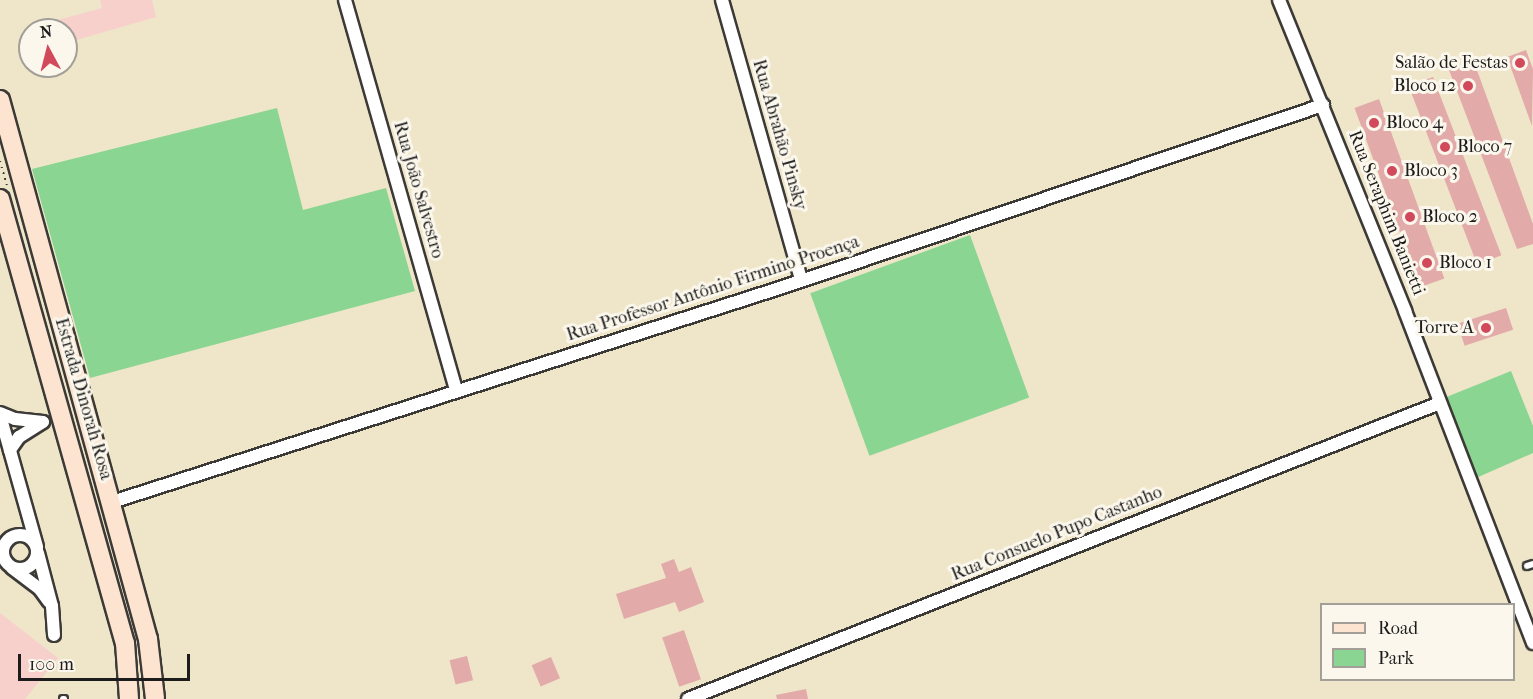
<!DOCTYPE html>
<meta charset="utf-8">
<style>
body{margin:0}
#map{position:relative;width:1533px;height:699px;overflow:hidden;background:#efe5c9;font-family:"IM FELL French Canon",serif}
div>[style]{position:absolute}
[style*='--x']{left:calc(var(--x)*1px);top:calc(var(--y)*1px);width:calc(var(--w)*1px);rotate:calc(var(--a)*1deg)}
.built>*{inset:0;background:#f7d0cc}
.green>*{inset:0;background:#8ad591;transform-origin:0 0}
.building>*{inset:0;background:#e2aba9;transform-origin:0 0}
.path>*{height:2px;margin-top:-1px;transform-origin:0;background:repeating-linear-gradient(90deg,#3c3a36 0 1.5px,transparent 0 6px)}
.roads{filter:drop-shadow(2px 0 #3c3a36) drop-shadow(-2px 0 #3c3a36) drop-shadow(0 2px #3c3a36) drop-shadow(0 -2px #3c3a36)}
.lane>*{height:6px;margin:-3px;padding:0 3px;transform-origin:3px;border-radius:3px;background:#fff}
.street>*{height:12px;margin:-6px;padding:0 6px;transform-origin:6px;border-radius:6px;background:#fff}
.street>.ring{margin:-6px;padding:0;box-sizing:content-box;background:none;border:12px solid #fff;border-radius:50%}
.secondary>*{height:18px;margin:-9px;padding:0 9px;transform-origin:9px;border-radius:9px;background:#fde4d0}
.dots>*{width:16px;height:16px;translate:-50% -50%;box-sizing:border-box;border:3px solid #fbf7ec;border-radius:50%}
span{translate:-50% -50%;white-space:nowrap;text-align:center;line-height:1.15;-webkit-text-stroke:6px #fbf7ec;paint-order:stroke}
.poi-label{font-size:18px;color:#1c1c1c}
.right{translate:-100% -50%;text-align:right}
.left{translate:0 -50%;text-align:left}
.street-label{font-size:18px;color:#1c1c1c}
.legend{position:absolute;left:1320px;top:603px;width:195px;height:78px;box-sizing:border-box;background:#fbf7ec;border:2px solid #a29f99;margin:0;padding:8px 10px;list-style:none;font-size:18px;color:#1c1c1c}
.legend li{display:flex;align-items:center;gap:12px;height:30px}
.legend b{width:30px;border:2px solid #a29f99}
.north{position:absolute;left:18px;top:18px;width:60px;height:60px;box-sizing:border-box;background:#fbf7ec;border:2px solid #a29f99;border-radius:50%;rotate:353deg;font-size:16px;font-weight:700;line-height:24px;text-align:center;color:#1c1c1c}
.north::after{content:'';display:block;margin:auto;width:21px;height:27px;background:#d1495b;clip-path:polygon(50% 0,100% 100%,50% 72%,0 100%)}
.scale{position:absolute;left:18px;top:654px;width:172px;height:27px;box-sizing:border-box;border:3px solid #1c1c1c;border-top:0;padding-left:8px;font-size:18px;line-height:21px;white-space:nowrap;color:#1c1c1c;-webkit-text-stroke:4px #fbf7ec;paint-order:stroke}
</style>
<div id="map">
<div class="built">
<div style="clip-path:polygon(100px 0,152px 0,156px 17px,66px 43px,66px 30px,44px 30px,55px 27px,54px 21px,102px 8px)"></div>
<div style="clip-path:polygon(0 613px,58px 658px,25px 699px,0 699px)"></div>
</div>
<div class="green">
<div style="clip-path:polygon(277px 108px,303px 210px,386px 188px,415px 291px,90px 378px,32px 169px)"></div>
<div style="left:970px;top:235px;width:173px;height:170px;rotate:70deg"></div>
<div style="clip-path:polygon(1511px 371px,1533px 426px,1533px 453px,1476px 478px,1444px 398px)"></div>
</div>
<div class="building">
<div style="clip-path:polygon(1526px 50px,1533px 69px,1532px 126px,1507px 57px)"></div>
<div style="clip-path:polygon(1474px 62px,1533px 224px,1533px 244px,1517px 249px,1449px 70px)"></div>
<div style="left:1433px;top:77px;width:191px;height:26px;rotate:69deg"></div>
<div style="left:1379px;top:99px;width:191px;height:26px;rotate:70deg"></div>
<div style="left:1506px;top:308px;width:23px;height:51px;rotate:72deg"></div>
<div style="clip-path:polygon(674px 559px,679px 572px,691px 567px,704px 602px,679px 612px,675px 602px,624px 619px,616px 594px,666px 578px,661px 564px)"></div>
<div style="left:684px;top:630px;width:52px;height:23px;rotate:71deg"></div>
<div style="left:467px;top:656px;width:25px;height:18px;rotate:76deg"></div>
<div style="left:551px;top:657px;width:23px;height:21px;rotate:67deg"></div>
<div style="clip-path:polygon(806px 689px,808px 699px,777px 699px,776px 695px)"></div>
</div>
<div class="path">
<div style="--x:0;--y:161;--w:25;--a:74"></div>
</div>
<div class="roads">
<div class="lane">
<div style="--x:1527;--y:566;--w:6;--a:-18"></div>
<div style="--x:63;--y:699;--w:1;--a:0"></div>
</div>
<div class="street">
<div style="--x:345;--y:0;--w:405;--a:74.1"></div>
<div style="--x:722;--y:0;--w:291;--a:74.2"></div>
<div style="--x:1279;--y:0;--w:336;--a:67.9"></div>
<div style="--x:1405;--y:311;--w:356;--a:68.9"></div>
<div style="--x:0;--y:413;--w:16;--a:22"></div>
<div style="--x:15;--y:419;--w:28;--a:6"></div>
<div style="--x:43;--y:422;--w:28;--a:148"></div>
<div style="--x:19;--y:437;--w:16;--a:125"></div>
<div style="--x:0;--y:415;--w:137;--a:74.3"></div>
<div style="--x:112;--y:502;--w:705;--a:-17.77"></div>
<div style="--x:783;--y:287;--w:570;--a:-18.63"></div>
<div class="ring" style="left:3px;top:535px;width:22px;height:22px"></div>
<div style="--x:38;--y:553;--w:55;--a:75.2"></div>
<div style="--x:52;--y:606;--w:29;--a:86"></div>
<div style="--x:12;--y:568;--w:34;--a:37"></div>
<div style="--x:39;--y:588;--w:17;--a:54"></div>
<div style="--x:688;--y:699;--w:808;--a:-21.49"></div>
</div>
<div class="secondary">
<div style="--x:0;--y:100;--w:559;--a:74.65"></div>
<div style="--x:148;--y:639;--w:60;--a:83.3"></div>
<div style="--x:0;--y:199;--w:461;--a:74.3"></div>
<div style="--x:125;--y:643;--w:56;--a:85.9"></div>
</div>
</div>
<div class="dots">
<div style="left:1520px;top:63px;background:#d1495b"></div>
<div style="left:1468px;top:86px;background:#d1495b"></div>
<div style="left:1374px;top:123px;background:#d1495b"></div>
<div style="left:1445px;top:147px;background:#d1495b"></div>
<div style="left:1392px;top:171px;background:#d1495b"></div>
<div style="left:1410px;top:217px;background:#d1495b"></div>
<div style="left:1427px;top:263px;background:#d1495b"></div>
<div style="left:1486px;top:328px;background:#d1495b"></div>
</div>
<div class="poi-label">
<span class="right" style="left:1508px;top:63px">Salão de Festas</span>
<span class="right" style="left:1456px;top:86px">Bloco 12</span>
<span class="left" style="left:1386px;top:123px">Bloco 4</span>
<span class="left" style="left:1457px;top:147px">Bloco 7</span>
<span class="left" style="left:1404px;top:171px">Bloco 3</span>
<span class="left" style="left:1422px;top:217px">Bloco 2</span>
<span class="left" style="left:1439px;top:263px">Bloco 1</span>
<span class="right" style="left:1474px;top:328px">Torre A</span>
</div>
<div class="street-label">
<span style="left:779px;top:135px;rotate:74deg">Rua Abrahão Pinsky</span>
<span style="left:418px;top:190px;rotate:74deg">Rua João Salvestro</span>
<span style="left:1386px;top:213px;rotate:68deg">Rua Seraphim Banietti</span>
<span style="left:713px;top:289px;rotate:-18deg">Rua Professor Antônio Firmino Proença</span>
<span style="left:83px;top:399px;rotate:74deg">Estrada Dinorah Rosa</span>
<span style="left:1057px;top:534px;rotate:-22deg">Rua Consuelo Pupo Castanho</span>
</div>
<ul class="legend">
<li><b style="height:8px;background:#fde4d0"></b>Road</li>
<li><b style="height:16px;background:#8ad591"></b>Park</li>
</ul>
<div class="north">N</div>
<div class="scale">100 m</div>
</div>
